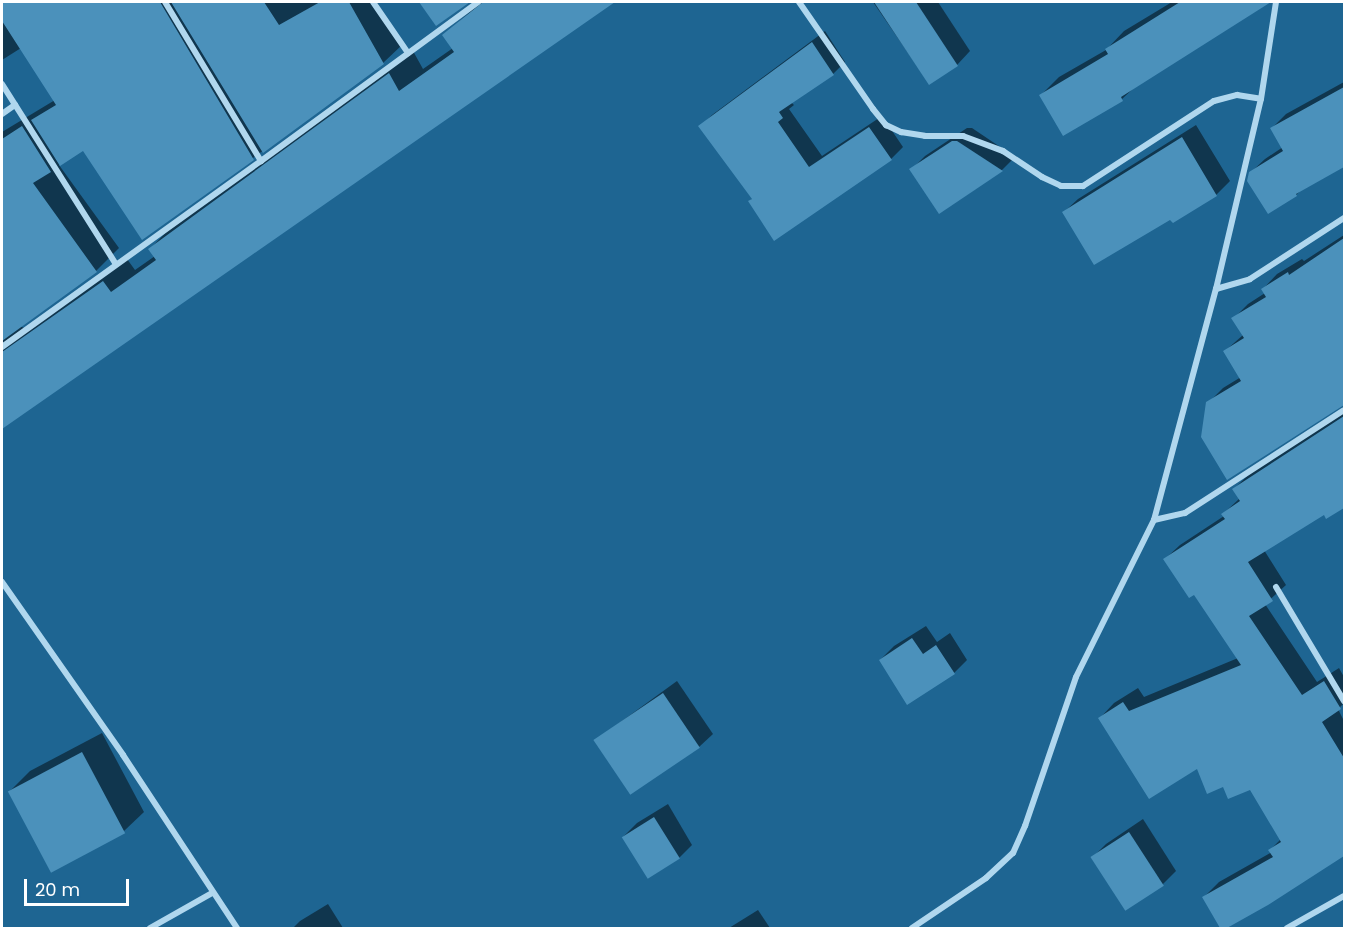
<!DOCTYPE html>
<style>
body{margin:0}
#map{position:relative;width:1346px;height:930px;overflow:hidden;background:#1e6592;font-family:Poppins,sans-serif}
div>[style]{position:absolute}
[style*='--x']{left:calc(var(--x)*1px);top:calc(var(--y)*1px);width:calc(var(--w)*1px);rotate:calc(var(--a)*1deg)}
.shadow>*{inset:0;background:#0007}
.building>*{inset:0;background:#4b91bb;transform-origin:0 0}
.street>*{height:6px;margin:-3px;padding:0 3px;transform-origin:3px;border-radius:3px;background:#b0d7ee}
span{translate:-50% -50%;white-space:nowrap;text-align:center;line-height:1.15;-webkit-text-stroke:4.5px #1e6592;paint-order:stroke}
.frame{position:absolute;inset:0;border:3px solid #fff;pointer-events:none}
.scale{position:absolute;left:24px;top:879px;width:105px;height:27px;box-sizing:border-box;border:3px solid #fff;border-top:0;padding-left:8px;font-size:18px;line-height:21px;white-space:nowrap;color:#fff;-webkit-text-stroke:4px #1e6592;paint-order:stroke}
</style>
<div id="map">
<div class="shadow">
<div style="clip-path:polygon(2px 2px,377px 2px,402px 45px,383px 63px,253px 158px,84px 149px,59px 165px,119px 248px,96px 271px,20px 326px,28px 330px,127px 259px,135px 270px,155px 256px,150px 249px,173px 225px,413px 51px,423px 69px,453px 48px,444px 35px,481px 2px,612px 2px,2px 428px,2px 132px,55px 100px,21px 48px,2px 60px)"></div>
<div style="clip-path:polygon(421px 2px,467px 2px,436px 24px)"></div>
<div style="clip-path:polygon(873px 2px,938px 2px,970px 51px,957px 65px,929px 83px)"></div>
<div style="clip-path:polygon(1172px 2px,1265px 2px,1255px 11px,1137px 85px,1122px 99px,1063px 134px,1041px 95px,1059px 77px,1106px 50px,1124px 31px)"></div>
<div style="clip-path:polygon(825px 31px,845px 62px,833px 74px,791px 102px,794px 105px,789px 109px,822px 156px,882px 116px,903px 147px,891px 159px,750px 201px,753px 198px,700px 127px,712px 115px)"></div>
<div style="clip-path:polygon(1344px 82px,1344px 148px,1296px 195px,1250px 173px,1265px 159px,1283px 147px,1272px 128px,1286px 114px)"></div>
<div style="clip-path:polygon(1196px 125px,1230px 181px,1216px 195px,1173px 221px,1171px 218px,1064px 212px,1078px 199px)"></div>
<div style="clip-path:polygon(967px 128px,972px 128px,1015px 157px,1002px 170px,940px 212px,911px 170px,925px 156px)"></div>
<div style="clip-path:polygon(1344px 235px,1344px 404px,1208px 403px,1223px 388px,1241px 377px,1225px 351px,1243px 335px,1233px 319px,1248px 304px,1265px 293px,1263px 289px,1277px 274px,1302px 259px,1304px 261px)"></div>
<div style="clip-path:polygon(1344px 410px,1344px 506px,1327px 517px,1324px 513px,1264px 550px,1286px 585px,1265px 604px,1317px 682px,1339px 668px,1344px 677px,1344px 703px,1338px 709px,1344px 721px,1344px 854px,1267px 904px,1222px 928px,1204px 897px,1219px 882px,1272px 852px,1270px 850px,1281px 839px,1250px 788px,1224px 785px,1198px 767px,1100px 718px,1114px 703px,1138px 688px,1144px 697px,1238px 658px,1194px 593px,1165px 559px,1180px 545px,1224px 516px,1223px 514px,1240px 498px,1234px 489px,1249px 474px)"></div>
<div style="clip-path:polygon(926px 626px,937px 642px,950px 633px,967px 660px,954px 673px,880px 660px,894px 646px)"></div>
<div style="clip-path:polygon(677px 681px,713px 734px,699px 747px,597px 743px,611px 729px)"></div>
<div style="clip-path:polygon(102px 733px,144px 812px,124px 831px,10px 791px,30px 771px)"></div>
<div style="clip-path:polygon(668px 804px,692px 845px,679px 858px,623px 837px,637px 823px)"></div>
<div style="clip-path:polygon(1143px 819px,1176px 871px,1163px 884px,1092px 858px,1106px 844px)"></div>
<div style="clip-path:polygon(328px 904px,343px 928px,293px 928px,300px 921px)"></div>
<div style="clip-path:polygon(758px 910px,770px 928px,729px 928px)"></div>
</div>
<div class="building">
<div style="clip-path:polygon(2px 2px,160px 2px,254px 160px,142px 240px,83px 151px,60px 166px,31px 120px,56px 105px,2px 21px)"></div>
<div style="clip-path:polygon(171px 2px,264px 2px,279px 25px,320px 2px,349px 2px,384px 64px,263px 153px)"></div>
<div style="clip-path:polygon(419px 2px,470px 2px,436px 26px)"></div>
<div style="clip-path:polygon(483px 2px,615px 2px,2px 429px,2px 352px,103px 281px,111px 292px,156px 260px,148px 249px,389px 73px,399px 91px,454px 52px,442px 35px)"></div>
<div style="clip-path:polygon(874px 2px,916px 2px,958px 66px,929px 85px)"></div>
<div style="clip-path:polygon(1180px 2px,1271px 2px,1121px 97px,1123px 101px,1063px 136px,1039px 95px,1108px 54px,1105px 49px)"></div>
<div style="clip-path:polygon(812px 42px,834px 75px,779px 112px,783px 118px,778px 122px,809px 167px,869px 127px,892px 160px,774px 241px,748px 201px,752px 199px,698px 126px)"></div>
<div style="clip-path:polygon(1344px 87px,1344px 167px,1296px 194px,1297px 196px,1268px 214px,1247px 181px,1249px 172px,1283px 151px,1270px 128px)"></div>
<div style="clip-path:polygon(22px 126px,51px 172px,33px 183px,97px 272px,2px 341px,2px 139px)"></div>
<div style="clip-path:polygon(1182px 137px,1217px 196px,1173px 223px,1170px 220px,1094px 265px,1062px 212px)"></div>
<div style="clip-path:polygon(952px 141px,957px 141px,1003px 171px,939px 214px,909px 169px)"></div>
<div style="clip-path:polygon(1344px 238px,1344px 405px,1227px 480px,1201px 437px,1206px 402px,1241px 381px,1223px 351px,1244px 338px,1231px 318px,1266px 297px,1261px 289px,1288px 272px,1289px 275px)"></div>
<div style="clip-path:polygon(1344px 416px,1344px 508px,1326px 519px,1324px 515px,1248px 562px,1273px 601px,1249px 616px,1302px 695px,1324px 681px,1341px 709px,1322px 722px,1344px 758px,1344px 856px,1268px 905px,1227px 928px,1220px 928px,1202px 897px,1273px 857px,1268px 850px,1281px 842px,1250px 790px,1228px 799px,1223px 787px,1207px 794px,1197px 769px,1149px 799px,1098px 718px,1123px 702px,1129px 711px,1241px 665px,1194px 595px,1189px 598px,1163px 559px,1225px 519px,1221px 514px,1240px 501px,1232px 489px)"></div>
<div style="clip-path:polygon(912px 638px,923px 654px,936px 645px,955px 674px,907px 705px,879px 660px)"></div>
<div style="left:663px;top:693px;width:66px;height:84px;rotate:56deg"></div>
<div style="left:82px;top:752px;width:92px;height:84px;rotate:62deg"></div>
<div style="left:654px;top:817px;width:49px;height:38px;rotate:58deg"></div>
<div style="left:1129px;top:832px;width:64px;height:46px;rotate:57deg"></div>
</div>
<div class="street">
<div style="--x:165;--y:2;--w:186;--a:58.9"></div>
<div style="--x:373;--y:2;--w:62;--a:55.5"></div>
<div style="--x:799;--y:2;--w:130;--a:55.3"></div>
<div style="--x:873;--y:109;--w:21;--a:51"></div>
<div style="--x:886;--y:125;--w:17;--a:25"></div>
<div style="--x:901;--y:132;--w:24;--a:9"></div>
<div style="--x:925;--y:136;--w:38;--a:0"></div>
<div style="--x:963;--y:136;--w:43;--a:20.6"></div>
<div style="--x:1003;--y:151;--w:47;--a:33.7"></div>
<div style="--x:1042;--y:177;--w:21;--a:25"></div>
<div style="--x:1061;--y:186;--w:22;--a:0"></div>
<div style="--x:1083;--y:186;--w:156;--a:-33"></div>
<div style="--x:1214;--y:101;--w:24;--a:-15"></div>
<div style="--x:1237;--y:95;--w:24;--a:9"></div>
<div style="--x:2;--y:84;--w:213;--a:57.7"></div>
<div style="--x:2;--y:114;--w:16;--a:-35"></div>
<div style="--x:1216;--y:289;--w:35;--a:-16"></div>
<div style="--x:1250;--y:279;--w:112;--a:-33"></div>
<div style="--x:2;--y:347;--w:319;--a:-35.7"></div>
<div style="--x:261;--y:161;--w:269;--a:-36.2"></div>
<div style="--x:1154;--y:520;--w:32;--a:-13"></div>
<div style="--x:1185;--y:513;--w:189;--a:-32.9"></div>
<div style="--x:2;--y:582;--w:211;--a:55"></div>
<div style="--x:123;--y:755;--w:207;--a:56.6"></div>
<div style="--x:1276;--y:587;--w:133;--a:59.2"></div>
<div style="--x:150;--y:928;--w:71;--a:-29.4"></div>
<div style="--x:912;--y:928;--w:89;--a:-34"></div>
<div style="--x:986;--y:878;--w:37;--a:-43"></div>
<div style="--x:1013;--y:853;--w:30;--a:-66"></div>
<div style="--x:1025;--y:826;--w:157;--a:-71.1"></div>
<div style="--x:1076;--y:677;--w:175;--a:-63.6"></div>
<div style="--x:1154;--y:520;--w:239;--a:-75"></div>
<div style="--x:1216;--y:289;--w:195;--a:-76.7"></div>
<div style="--x:1261;--y:99;--w:98;--a:-81.2"></div>
<div style="--x:1287;--y:928;--w:65;--a:-29.3"></div>
</div>
<div class="frame"></div>
<div class="scale">20 m</div>
</div>
